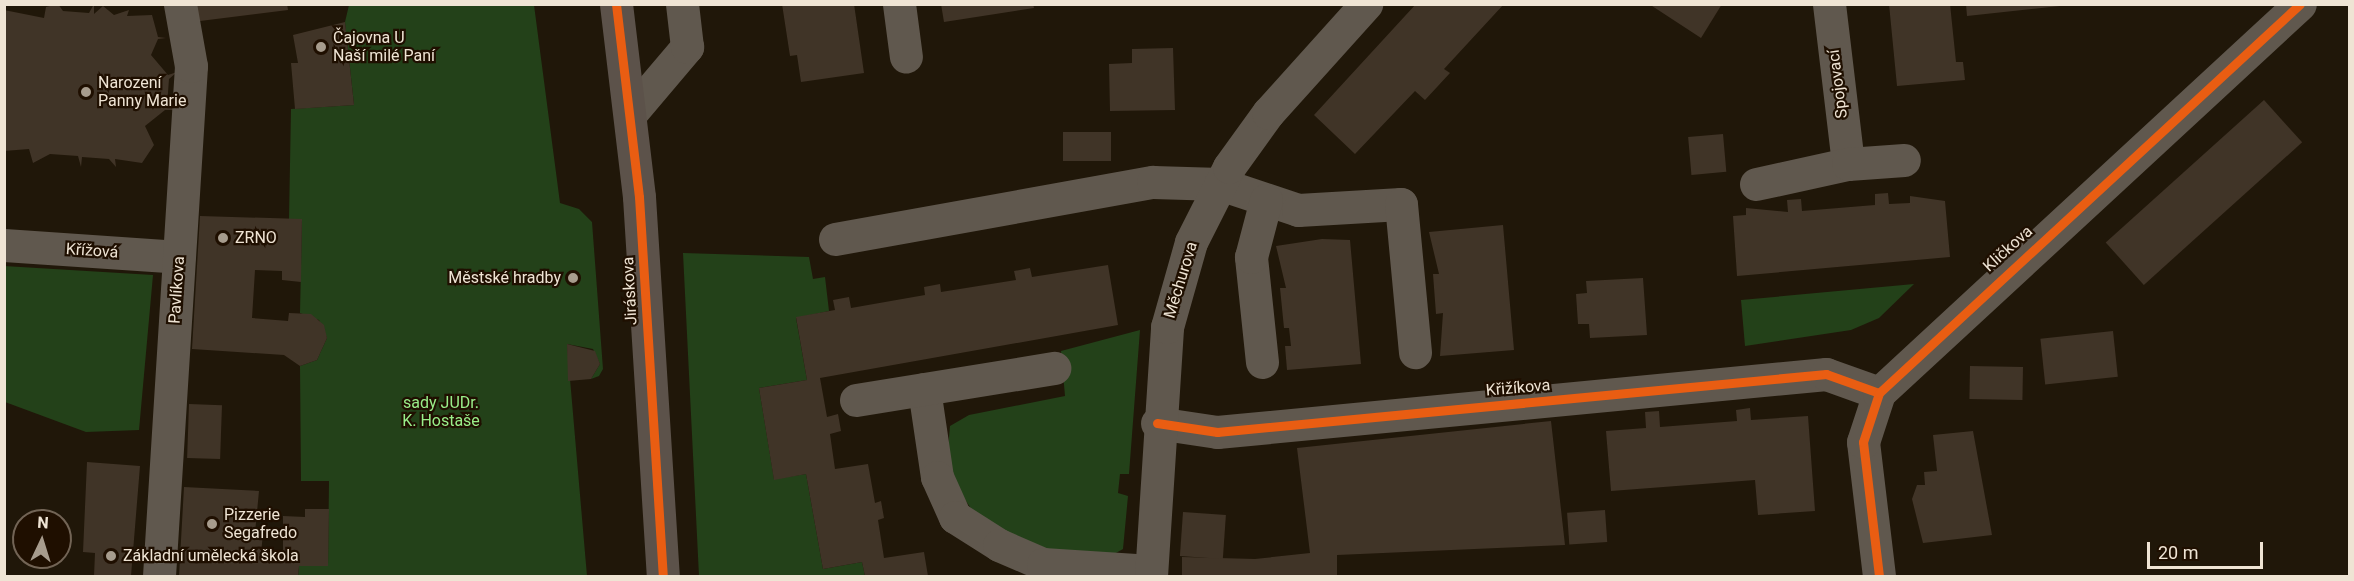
<!DOCTYPE html>
<meta charset="utf-8">
<style>
body{margin:0}
#map{position:relative;width:2354px;height:581px;overflow:hidden;background:#201709;font-family:Roboto,sans-serif}
div>[style]{position:absolute}
[style*='--x']{left:calc(var(--x)*1px);top:calc(var(--y)*1px);width:calc(var(--w)*1px);rotate:calc(var(--a)*1deg)}
.green>*{inset:0;background:#234119}
.building>*{inset:0;background:#403427;transform-origin:0 0}
.minor>*{height:33px;margin:-16.5px;padding:0 16.5px;transform-origin:16.5px;border-radius:16.5px;background:#60584e}
.major>*{height:33px;margin:-16.5px;padding:0 16.5px;transform-origin:16.5px;border-radius:16.5px;background:#5c524a}
.cycleway>*{height:9px;margin:-4.5px;padding:0 4.5px;transform-origin:4.5px;border-radius:4.5px;background:#e95d12}
.dots>*{width:16px;height:16px;translate:-50% -50%;box-sizing:border-box;border:3px solid #1f0f00;border-radius:50%}
span{translate:-50% -50%;white-space:nowrap;text-align:center;line-height:1.15;-webkit-text-stroke:4.5px #1f0f00;paint-order:stroke}
.poi-label{font-size:16px;color:#efe4d4}
.left{translate:0 -50%;text-align:left}
.right{translate:-100% -50%;text-align:right}
.street-label{font-size:16px;color:#efe4d4}
.park-label{font-size:16px;color:#99ee89}
.frame{position:absolute;inset:0;border:6px solid #efe4d4;pointer-events:none}
.north{position:absolute;left:12px;top:509px;width:60px;height:60px;box-sizing:border-box;background:#1f0f00;border:2px solid #726455;border-radius:50%;rotate:4deg;font-size:16px;font-weight:700;line-height:24px;text-align:center;color:#efe4d4}
.north::after{content:'';display:block;margin:auto;width:21px;height:27px;background:#a79c8d;clip-path:polygon(50% 0,100% 100%,50% 72%,0 100%)}
.scale{position:absolute;left:2147px;top:542px;width:116px;height:27px;box-sizing:border-box;border:3px solid #efe4d4;border-top:0;padding-left:8px;font-size:18px;line-height:21px;white-space:nowrap;color:#efe4d4;-webkit-text-stroke:4px #1f0f00;paint-order:stroke}
</style>
<div id="map">
<div class="green">
<div style="clip-path:polygon(349px 5px,534px 5px,560px 203px,579px 209px,592px 222px,603px 369px,599px 376px,591px 379px,600px 364px,593px 349px,567px 344px,587px 576px,298px 576px,299px 566px,328px 566px,329px 481px,301px 481px,300px 366px,317px 360px,327px 338px,319px 320px,300px 313px,302px 219px,289px 219px,291px 109px,354px 105px,345px 22px)"></div>
<div style="clip-path:polygon(683px 253px,809px 257px,813px 279px,825px 277px,829px 311px,796px 318px,807px 380px,759px 388px,774px 479px,806px 474px,823px 569px,862px 562px,865px 576px,699px 576px)"></div>
<div style="clip-path:polygon(4px 266px,153px 275px,139px 430px,86px 432px,5px 402px)"></div>
<div style="clip-path:polygon(1914px 284px,1879px 318px,1851px 330px,1745px 346px,1741px 300px)"></div>
<div style="clip-path:polygon(1140px 330px,1129px 474px,1120px 474px,1118px 493px,1128px 496px,1123px 549px,1107px 558px,1024px 546px,974px 513px,946px 471px,950px 426px,969px 415px,1065px 396px,1061px 351px)"></div>
</div>
<div class="building">
<div style="clip-path:polygon(58px 4px,63px 11px,89px 13px,94px 4px,94px 14px,103px 6px,114px 15px,129px 10px,127px 16px,152px 15px,158px 37px,166px 38px,158px 39px,151px 55px,168px 75px,177px 72px,169px 79px,167px 106px,176px 110px,165px 110px,145px 126px,154px 145px,142px 163px,115px 159px,116px 167px,109px 159px,82px 157px,81px 167px,78px 156px,50px 154px,33px 163px,29px 149px,4px 151px,4px 10px,44px 18px,46px 7px)"></div>
<div style="clip-path:polygon(193px 4px,287px 4px,288px 10px,200px 21px)"></div>
<div style="clip-path:polygon(782px 4px,854px 4px,864px 73px,801px 82px,797px 55px,790px 56px)"></div>
<div style="clip-path:polygon(941px 4px,1033px 4px,1034px 8px,944px 22px)"></div>
<div style="clip-path:polygon(1416px 4px,1504px 4px,1444px 69px,1450px 73px,1425px 100px,1415px 91px,1355px 154px,1314px 115px)"></div>
<div style="clip-path:polygon(1649px 4px,1722px 4px,1701px 38px)"></div>
<div style="clip-path:polygon(1889px 4px,1950px 4px,1956px 62px,1963px 62px,1965px 80px,1897px 86px)"></div>
<div style="clip-path:polygon(1966px 4px,2060px 4px,2060px 6px,1967px 16px)"></div>
<div style="clip-path:polygon(345px 22px,354px 105px,295px 109px,291px 63px,298px 63px,293px 35px)"></div>
<div style="clip-path:polygon(1173px 48px,1175px 110px,1110px 111px,1109px 64px,1132px 63px,1132px 49px)"></div>
<div style="left:2264px;top:100px;width:57px;height:213px;rotate:48deg"></div>
<div style="left:1111px;top:132px;width:29px;height:48px;rotate:90deg"></div>
<div style="left:1723px;top:134px;width:38px;height:35px;rotate:85deg"></div>
<div style="clip-path:polygon(1888px 193px,1889px 204px,1910px 203px,1910px 196px,1945px 201px,1950px 257px,1737px 276px,1733px 216px,1746px 215px,1746px 208px,1788px 212px,1787px 200px,1801px 199px,1802px 211px,1875px 205px,1875px 194px)"></div>
<div style="clip-path:polygon(200px 216px,302px 219px,301px 282px,282px 280px,282px 271px,255px 270px,252px 318px,288px 321px,289px 313px,311px 314px,324px 325px,327px 338px,317px 360px,300px 366px,284px 355px,192px 349px)"></div>
<div style="clip-path:polygon(1503px 225px,1514px 350px,1440px 356px,1443px 313px,1436px 314px,1433px 274px,1439px 274px,1429px 232px)"></div>
<div style="clip-path:polygon(1322px 239px,1350px 240px,1361px 364px,1287px 370px,1285px 346px,1291px 346px,1289px 328px,1284px 328px,1280px 288px,1286px 288px,1276px 246px)"></div>
<div style="clip-path:polygon(1108px 265px,1118px 325px,820px 378px,827px 417px,838px 414px,841px 431px,830px 434px,835px 469px,868px 464px,875px 503px,881px 501px,884px 518px,878px 520px,884px 558px,924px 552px,928px 576px,865px 576px,862px 562px,823px 569px,806px 474px,774px 480px,759px 388px,807px 380px,796px 317px,835px 310px,833px 300px,849px 297px,851px 308px,925px 295px,924px 287px,940px 284px,941px 292px,1016px 280px,1014px 271px,1030px 268px,1032px 277px)"></div>
<div style="clip-path:polygon(1643px 278px,1647px 335px,1590px 338px,1589px 324px,1578px 324px,1576px 294px,1587px 293px,1586px 281px)"></div>
<div style="left:2113px;top:331px;width:46px;height:73px;rotate:84deg"></div>
<div style="clip-path:polygon(567px 344px,595px 351px,600px 364px,591px 379px,568px 381px)"></div>
<div style="left:1970px;top:366px;width:53px;height:33px;rotate:1deg"></div>
<div style="left:189px;top:404px;width:33px;height:54px;rotate:2deg"></div>
<div style="clip-path:polygon(1750px 408px,1751px 420px,1808px 416px,1815px 511px,1758px 515px,1755px 480px,1611px 491px,1606px 431px,1646px 428px,1645px 412px,1659px 411px,1660px 427px,1737px 421px,1736px 410px)"></div>
<div style="clip-path:polygon(1551px 421px,1565px 545px,1337px 555px,1337px 576px,1182px 576px,1182px 557px,1255px 559px,1310px 553px,1297px 448px)"></div>
<div style="clip-path:polygon(1973px 431px,1992px 535px,1923px 543px,1912px 499px,1917px 485px,1925px 485px,1924px 472px,1937px 471px,1933px 435px)"></div>
<div style="clip-path:polygon(87px 462px,140px 466px,131px 576px,94px 576px,95px 553px,83px 552px)"></div>
<div style="clip-path:polygon(184px 487px,259px 491px,255px 533px,263px 534px,261px 553px,283px 554px,283px 516px,305px 517px,305px 509px,329px 509px,328px 566px,299px 566px,298px 576px,179px 576px)"></div>
<div style="left:1605px;top:510px;width:32px;height:38px;rotate:86deg"></div>
<div style="left:1183px;top:512px;width:43px;height:44px;rotate:4deg"></div>
</div>
<div class="minor">
<div style="--x:899;--y:4;--w:53;--a:82.5"></div>
<div style="--x:1829;--y:4;--w:161;--a:83.2"></div>
<div style="--x:631;--y:113;--w:87;--a:-49.7"></div>
<div style="--x:687;--y:47;--w:43;--a:-96.6"></div>
<div style="--x:1756;--y:184;--w:94;--a:-12.3"></div>
<div style="--x:1848;--y:164;--w:56;--a:-4.1"></div>
<div style="--x:835;--y:239;--w:323;--a:-10.2"></div>
<div style="--x:1153;--y:182;--w:67;--a:1.7"></div>
<div style="--x:1220;--y:184;--w:82;--a:18.4"></div>
<div style="--x:1298;--y:210;--w:103;--a:-3.3"></div>
<div style="--x:1401;--y:204;--w:149;--a:84.6"></div>
<div style="--x:4;--y:245;--w:175;--a:3.9"></div>
<div style="--x:1262;--y:362;--w:106;--a:-96"></div>
<div style="--x:1251;--y:257;--w:59;--a:-75.3"></div>
<div style="--x:924;--y:389;--w:89;--a:81.6"></div>
<div style="--x:937;--y:477;--w:44;--a:65.8"></div>
<div style="--x:955;--y:517;--w:52;--a:32.5"></div>
<div style="--x:999;--y:545;--w:48;--a:23.4"></div>
<div style="--x:1043;--y:564;--w:108;--a:3.7"></div>
<div style="--x:856;--y:400;--w:201;--a:-9.2"></div>
<div style="--x:1157;--y:423;--w:61;--a:8.5"></div>
<div style="--x:1217;--y:432;--w:612;--a:-5.44"></div>
<div style="--x:1826;--y:374;--w:56;--a:19.7"></div>
<div style="--x:159;--y:576;--w:511;--a:-86.41"></div>
<div style="--x:191;--y:66;--w:63;--a:-100.1"></div>
<div style="--x:1151;--y:576;--w:250;--a:-86.3"></div>
<div style="--x:1167;--y:327;--w:88;--a:-74.2"></div>
<div style="--x:1191;--y:242;--w:84;--a:-63.1"></div>
<div style="--x:1229;--y:167;--w:67;--a:-54.2"></div>
<div style="--x:1268;--y:113;--w:147;--a:-48"></div>
<div style="--x:1879;--y:576;--w:135;--a:-96.8"></div>
<div style="--x:1863;--y:442;--w:52;--a:-71.9"></div>
<div style="--x:1879;--y:393;--w:573;--a:-42.74"></div>
</div>
<div class="major">
<div style="--x:616;--y:4;--w:194;--a:83.2"></div>
<div style="--x:639;--y:197;--w:380;--a:86.4"></div>
</div>
<div class="cycleway">
<div style="--x:616;--y:4;--w:194;--a:83.2"></div>
<div style="--x:639;--y:197;--w:380;--a:86.4"></div>
<div style="--x:1157;--y:423;--w:61;--a:8.5"></div>
<div style="--x:1217;--y:432;--w:612;--a:-5.44"></div>
<div style="--x:1826;--y:374;--w:56;--a:19.7"></div>
<div style="--x:1879;--y:576;--w:135;--a:-96.8"></div>
<div style="--x:1863;--y:442;--w:52;--a:-71.9"></div>
<div style="--x:1879;--y:393;--w:573;--a:-42.74"></div>
</div>
<div class="dots">
<div style="left:321px;top:47px;background:#a79c8d"></div>
<div style="left:86px;top:92px;background:#a79c8d"></div>
<div style="left:223px;top:238px;background:#a79c8d"></div>
<div style="left:573px;top:278px;background:#a79c8d"></div>
<div style="left:212px;top:524px;background:#a79c8d"></div>
<div style="left:111px;top:556px;background:#a79c8d"></div>
</div>
<div class="poi-label">
<span class="left" style="left:333px;top:47px">Čajovna U<br>Naší milé Paní</span>
<span class="left" style="left:98px;top:92px">Narození<br>Panny Marie</span>
<span class="left" style="left:235px;top:238px">ZRNO</span>
<span class="right" style="left:561px;top:278px">Městské hradby</span>
<span class="left" style="left:224px;top:524px">Pizzerie<br>Segafredo</span>
<span class="left" style="left:123px;top:556px">Základní umělecká škola</span>
</div>
<div class="street-label">
<span style="left:1838px;top:84px;rotate:-97deg">Spojovací</span>
<span style="left:2008px;top:249px;rotate:-42deg">Kličkova</span>
<span style="left:92px;top:251px;rotate:4deg">Křížová</span>
<span style="left:1181px;top:280px;rotate:-73deg">Měchurova</span>
<span style="left:177px;top:290px;rotate:-86deg">Pavlíkova</span>
<span style="left:630px;top:291px;rotate:-93deg">Jiráskova</span>
<span style="left:1518px;top:388px;rotate:-5deg">Křižíkova</span>
</div>
<div class="park-label">
<span style="left:441px;top:412px">sady JUDr.<br>K. Hostaše</span>
</div>
<div class="frame"></div>
<div class="north">N</div>
<div class="scale">20 m</div>
</div>
